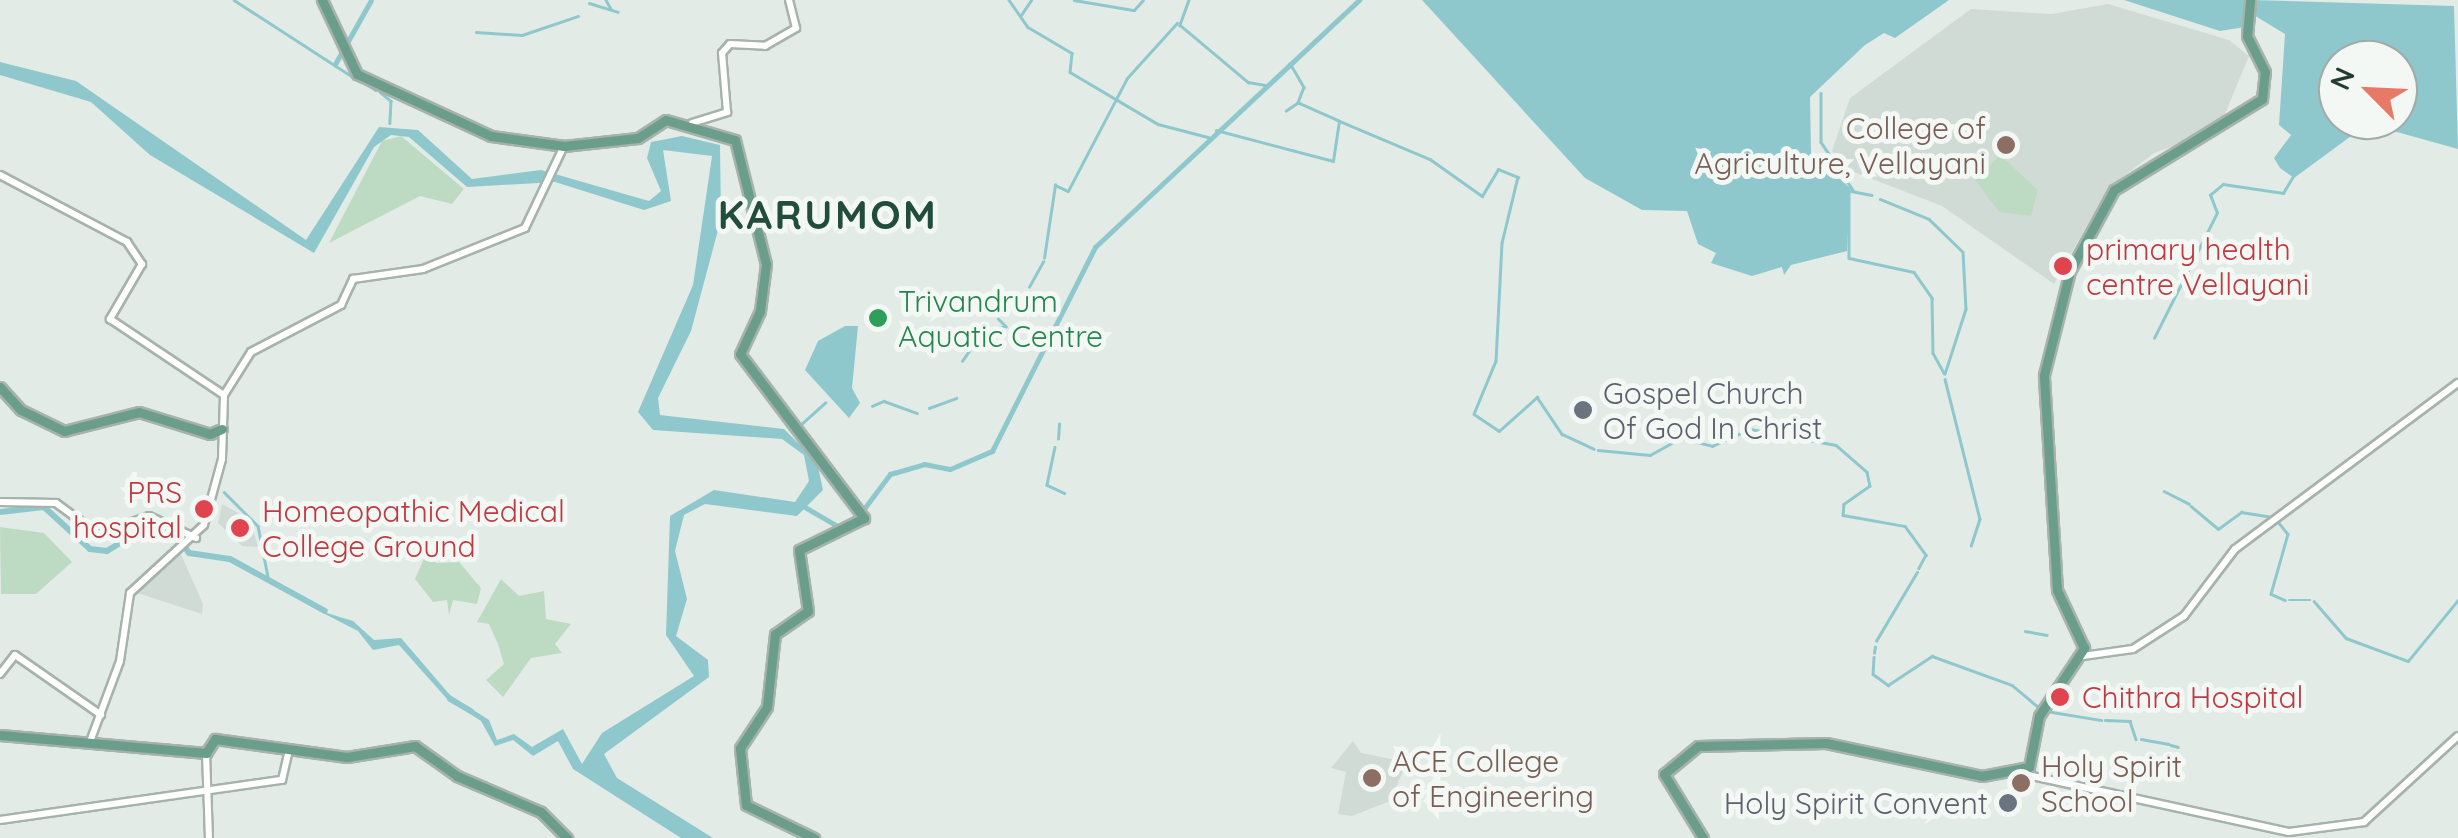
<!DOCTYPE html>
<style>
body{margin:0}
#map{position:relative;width:2458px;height:838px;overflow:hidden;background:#e3ebe7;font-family:Quicksand,sans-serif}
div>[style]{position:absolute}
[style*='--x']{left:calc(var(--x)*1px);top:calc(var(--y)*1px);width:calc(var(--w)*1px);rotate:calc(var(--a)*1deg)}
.built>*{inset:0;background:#d1dbd6}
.green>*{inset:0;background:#bddbc3}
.water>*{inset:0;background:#8fc8cc}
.stream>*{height:2.5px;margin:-1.25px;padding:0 1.25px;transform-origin:1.25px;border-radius:1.25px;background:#8fc8cc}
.canal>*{height:5px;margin:-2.5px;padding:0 2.5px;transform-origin:2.5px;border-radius:2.5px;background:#8fc8cc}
.river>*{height:6px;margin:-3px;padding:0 3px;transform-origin:3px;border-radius:3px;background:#8fc8cc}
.roads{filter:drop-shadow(2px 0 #a6b3ad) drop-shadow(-2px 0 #a6b3ad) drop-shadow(0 2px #a6b3ad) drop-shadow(0 -2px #a6b3ad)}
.minor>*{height:6px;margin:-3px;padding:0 3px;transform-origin:3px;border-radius:3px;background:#fff}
.major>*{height:9px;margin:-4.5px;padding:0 4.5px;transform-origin:4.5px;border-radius:4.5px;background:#6b9d8c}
.dots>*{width:28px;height:28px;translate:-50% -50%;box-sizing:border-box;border:5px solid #f3f8f5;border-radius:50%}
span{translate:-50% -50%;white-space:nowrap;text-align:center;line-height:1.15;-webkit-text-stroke:10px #f3f8f5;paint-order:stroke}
.education-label{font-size:30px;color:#785e54}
.right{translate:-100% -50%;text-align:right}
.left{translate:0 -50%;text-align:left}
.health-label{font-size:30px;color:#be3a42}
.leisure-label{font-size:30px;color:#27864d}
.worship-label{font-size:30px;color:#5b616d}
.district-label{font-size:40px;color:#214c3e;font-weight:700;letter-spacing:2.5px}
.north{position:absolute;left:2318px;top:40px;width:100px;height:100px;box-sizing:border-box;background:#f3f8f5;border:2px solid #a0aca7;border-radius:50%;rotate:294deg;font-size:28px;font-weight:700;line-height:40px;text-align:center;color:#243b33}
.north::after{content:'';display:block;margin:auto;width:35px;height:45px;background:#e77966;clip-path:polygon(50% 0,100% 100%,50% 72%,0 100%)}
</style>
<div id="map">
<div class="built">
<div style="clip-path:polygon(2108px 4px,2229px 40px,2249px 56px,2218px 131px,2154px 153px,2107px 189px,2054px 284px,1942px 206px,1849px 170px,1832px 151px,1850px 98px,1971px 9px,2052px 14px)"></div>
<div style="clip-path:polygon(222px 504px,250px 520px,258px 547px,242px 546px,218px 523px)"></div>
<div style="clip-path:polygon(180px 552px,203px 604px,202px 614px,134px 592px)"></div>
<div style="clip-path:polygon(1353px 741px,1361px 753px,1407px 762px,1390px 801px,1352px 816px,1338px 814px,1346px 772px,1331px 768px)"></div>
</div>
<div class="green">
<div style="clip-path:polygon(401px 136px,464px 189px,452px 204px,420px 196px,329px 243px,382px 141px)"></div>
<div style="clip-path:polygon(2000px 155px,2038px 190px,2031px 216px,1999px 212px,1975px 180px)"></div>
<div style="clip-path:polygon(0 527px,44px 533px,72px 562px,36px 594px,1px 594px)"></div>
<div style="clip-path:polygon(429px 547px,436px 563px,459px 562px,481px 588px,477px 604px,453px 600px,449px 615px,447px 600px,433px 602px,415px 579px)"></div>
<div style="clip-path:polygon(501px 579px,519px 596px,544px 591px,546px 619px,571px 624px,555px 644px,562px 653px,531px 658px,503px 697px,486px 680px,504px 664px,498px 644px,489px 624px,477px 622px)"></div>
</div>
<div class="water">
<div style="clip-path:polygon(1422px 0,1949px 0,1895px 38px,1884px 33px,1865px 45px,1810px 97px,1811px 153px,1850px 188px,1847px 251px,1791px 265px,1784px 275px,1782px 267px,1752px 276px,1711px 263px,1716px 253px,1698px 244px,1687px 211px,1642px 210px,1585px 178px)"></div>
<div style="clip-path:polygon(2124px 0,2247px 0,2245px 27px,2220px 31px)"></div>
<div style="clip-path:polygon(2253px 0,2454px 6px,2458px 149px,2379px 127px,2376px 120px,2398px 120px,2398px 60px,2338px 60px,2338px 120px,2373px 120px,2294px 178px,2280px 168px,2274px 158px,2291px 135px,2279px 125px,2285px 34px,2252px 14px)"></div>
<div style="clip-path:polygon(0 62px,76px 81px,306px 240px,379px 127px,418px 130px,472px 179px,541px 170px,649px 201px,661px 191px,647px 158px,651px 142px,682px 136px,720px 145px,721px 219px,691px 331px,658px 398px,660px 415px,784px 429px,817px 462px,823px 490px,797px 516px,705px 504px,684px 515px,675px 551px,687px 599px,676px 636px,708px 660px,709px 677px,604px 754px,617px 778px,713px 838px,681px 838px,573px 769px,558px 741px,533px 756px,513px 740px,495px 746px,481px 721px,447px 699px,399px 645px,373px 650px,358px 631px,317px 610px,353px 621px,374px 640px,401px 638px,450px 695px,489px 720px,497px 740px,514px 734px,532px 747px,563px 729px,582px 764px,602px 733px,694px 676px,666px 635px,670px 516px,714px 490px,795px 502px,809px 481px,804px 455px,782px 439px,653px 430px,638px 412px,693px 285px,712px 156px,663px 150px,671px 201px,644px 210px,555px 182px,467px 187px,409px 137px,391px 135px,374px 147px,314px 253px,150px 155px,91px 102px,0 75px)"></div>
<div style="clip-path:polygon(845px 326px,858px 326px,852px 388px,860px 403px,849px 418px,805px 370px,818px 341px)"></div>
</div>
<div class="stream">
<div style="--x:234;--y:0;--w:149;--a:32.9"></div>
<div style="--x:606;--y:0;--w:10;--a:61"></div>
<div style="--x:1009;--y:0;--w:33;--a:55"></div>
<div style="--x:1028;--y:27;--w:51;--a:30.6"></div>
<div style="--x:1072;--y:53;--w:19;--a:96"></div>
<div style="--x:1070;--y:72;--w:102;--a:30.6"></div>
<div style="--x:1158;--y:124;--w:52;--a:14.6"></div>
<div style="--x:1074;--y:0;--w:61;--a:9.5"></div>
<div style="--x:1134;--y:10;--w:13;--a:-48"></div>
<div style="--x:1189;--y:0;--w:27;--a:110"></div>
<div style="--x:1180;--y:25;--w:89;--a:40"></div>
<div style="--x:1248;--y:82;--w:17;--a:10"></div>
<div style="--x:589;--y:3;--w:30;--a:17"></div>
<div style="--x:1021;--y:15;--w:18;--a:-56"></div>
<div style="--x:476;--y:32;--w:46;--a:3.7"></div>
<div style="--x:522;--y:35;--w:59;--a:-18.7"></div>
<div style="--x:1290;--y:63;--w:28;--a:60"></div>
<div style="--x:1304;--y:87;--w:17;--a:111"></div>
<div style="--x:363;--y:82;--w:15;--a:32"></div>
<div style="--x:380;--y:92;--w:14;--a:39"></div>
<div style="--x:391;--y:101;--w:22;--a:93"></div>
<div style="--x:1821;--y:93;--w:49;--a:90"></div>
<div style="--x:1821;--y:142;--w:58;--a:56.3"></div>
<div style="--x:1337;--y:120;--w:101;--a:22.8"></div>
<div style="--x:1430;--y:159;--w:64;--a:35.4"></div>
<div style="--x:1482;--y:196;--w:31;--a:-59"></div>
<div style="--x:1498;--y:169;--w:22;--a:22"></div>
<div style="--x:1518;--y:177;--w:68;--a:103.6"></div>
<div style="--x:1502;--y:243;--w:118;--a:92.9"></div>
<div style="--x:1496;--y:361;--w:57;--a:112.5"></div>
<div style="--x:1474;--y:414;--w:30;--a:34"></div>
<div style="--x:1499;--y:431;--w:51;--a:-41.8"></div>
<div style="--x:1537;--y:397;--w:45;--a:56"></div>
<div style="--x:1562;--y:434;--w:35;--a:25"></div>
<div style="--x:1216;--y:130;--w:121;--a:14.8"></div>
<div style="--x:1333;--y:161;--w:40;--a:-81.5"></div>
<div style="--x:1339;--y:121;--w:45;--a:-156.3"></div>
<div style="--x:1298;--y:103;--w:14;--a:146"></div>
<div style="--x:1846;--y:190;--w:26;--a:11"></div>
<div style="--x:1849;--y:191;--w:67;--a:90"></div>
<div style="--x:1849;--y:258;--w:66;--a:12.2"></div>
<div style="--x:1914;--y:272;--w:32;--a:55"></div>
<div style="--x:1932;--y:298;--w:55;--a:89"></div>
<div style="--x:1933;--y:353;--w:23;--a:61"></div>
<div style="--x:1880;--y:199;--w:53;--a:22.2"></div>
<div style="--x:1929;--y:219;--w:47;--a:44.1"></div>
<div style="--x:1963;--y:252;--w:57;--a:87"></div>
<div style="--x:1966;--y:309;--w:68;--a:107.9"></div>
<div style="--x:1044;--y:258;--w:74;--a:-81.4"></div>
<div style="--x:1055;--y:185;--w:14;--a:25"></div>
<div style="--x:1068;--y:191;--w:127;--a:-62.4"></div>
<div style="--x:1127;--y:78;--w:74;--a:-47.7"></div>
<div style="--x:1029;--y:287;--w:29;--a:-61"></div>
<div style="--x:996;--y:327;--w:10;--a:0"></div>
<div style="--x:1006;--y:327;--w:11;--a:-135"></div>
<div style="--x:2154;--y:338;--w:140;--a:-63.3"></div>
<div style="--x:2217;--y:213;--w:19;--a:-111"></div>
<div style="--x:2210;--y:195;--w:17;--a:-40"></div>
<div style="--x:2223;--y:184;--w:61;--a:8.5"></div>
<div style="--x:2283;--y:193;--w:21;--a:-59"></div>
<div style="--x:962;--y:361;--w:37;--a:-55"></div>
<div style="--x:1945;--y:379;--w:144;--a:76"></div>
<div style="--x:1980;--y:519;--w:28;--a:108"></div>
<div style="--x:872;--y:406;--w:13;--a:-23"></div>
<div style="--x:884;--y:401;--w:35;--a:20"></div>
<div style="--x:929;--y:408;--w:29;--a:-20"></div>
<div style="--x:797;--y:428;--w:38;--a:-42"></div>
<div style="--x:1058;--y:439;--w:15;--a:-86"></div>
<div style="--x:1055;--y:447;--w:39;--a:102"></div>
<div style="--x:1047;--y:485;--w:19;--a:25"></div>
<div style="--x:1598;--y:450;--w:52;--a:5.5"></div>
<div style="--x:1650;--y:455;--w:35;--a:-29"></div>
<div style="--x:1681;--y:438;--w:32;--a:14"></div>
<div style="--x:1712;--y:446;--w:42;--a:-24.1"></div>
<div style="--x:1750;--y:429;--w:87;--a:10.5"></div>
<div style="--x:1836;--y:445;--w:41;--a:41.1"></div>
<div style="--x:1867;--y:472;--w:14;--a:78"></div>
<div style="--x:1870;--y:486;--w:32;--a:145"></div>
<div style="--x:1844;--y:504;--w:11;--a:95"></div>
<div style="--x:1843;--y:515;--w:63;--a:10.1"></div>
<div style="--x:1905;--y:526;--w:36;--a:54"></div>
<div style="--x:1926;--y:555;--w:15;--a:118"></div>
<div style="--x:2164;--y:491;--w:28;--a:27"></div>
<div style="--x:224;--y:492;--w:48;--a:45"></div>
<div style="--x:258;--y:526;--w:52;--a:78.9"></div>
<div style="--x:2191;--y:506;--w:35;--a:40"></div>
<div style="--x:2218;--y:529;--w:29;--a:-36"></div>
<div style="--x:2241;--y:512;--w:30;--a:9"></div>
<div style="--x:2279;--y:523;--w:14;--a:51"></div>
<div style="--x:2288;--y:534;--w:62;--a:105.8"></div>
<div style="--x:2271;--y:594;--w:15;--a:23"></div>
<div style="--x:2289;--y:600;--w:21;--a:0"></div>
<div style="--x:2314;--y:601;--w:49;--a:49.1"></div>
<div style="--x:2346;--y:638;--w:66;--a:20.4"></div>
<div style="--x:2408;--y:661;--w:79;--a:-50.7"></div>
<div style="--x:2025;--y:631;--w:22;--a:10"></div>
<div style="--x:1876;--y:641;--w:80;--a:-59.3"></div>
<div style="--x:1874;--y:653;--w:6;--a:-81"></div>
<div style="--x:1874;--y:657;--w:17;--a:93"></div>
<div style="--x:1873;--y:674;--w:19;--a:36"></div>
<div style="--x:1888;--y:685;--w:53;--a:-33.4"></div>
<div style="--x:1932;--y:656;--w:85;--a:19.9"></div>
<div style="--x:2012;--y:685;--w:35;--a:40"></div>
<div style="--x:2046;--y:711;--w:56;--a:9.3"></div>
<div style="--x:2105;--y:720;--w:25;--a:2"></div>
<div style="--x:2130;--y:721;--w:19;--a:72"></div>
<div style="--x:2141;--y:739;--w:28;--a:10"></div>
<div style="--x:2171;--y:745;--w:7;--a:16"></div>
</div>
<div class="canal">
<div style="--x:335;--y:64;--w:73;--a:-60.6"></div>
<div style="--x:803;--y:506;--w:42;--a:30.3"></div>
<div style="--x:860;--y:514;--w:50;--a:-53.1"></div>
<div style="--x:890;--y:474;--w:35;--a:-16"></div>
<div style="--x:924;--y:464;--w:26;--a:11"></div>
<div style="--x:950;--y:469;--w:46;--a:-23.2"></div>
<div style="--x:992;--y:451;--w:229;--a:-63.2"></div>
<div style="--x:1095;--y:247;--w:362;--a:-43.1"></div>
</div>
<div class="river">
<div style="--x:0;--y:512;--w:44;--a:-6.5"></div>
<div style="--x:44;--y:507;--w:62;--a:42.4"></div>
<div style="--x:90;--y:549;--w:17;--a:7"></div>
<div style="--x:107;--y:551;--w:44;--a:-31.9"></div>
<div style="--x:144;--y:528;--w:29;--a:6"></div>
<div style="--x:173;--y:531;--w:27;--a:54"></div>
<div style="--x:189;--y:553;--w:41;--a:8.3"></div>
<div style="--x:230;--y:559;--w:108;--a:28.7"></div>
<div style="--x:450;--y:699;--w:24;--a:30"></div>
</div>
<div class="roads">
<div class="minor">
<div style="--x:692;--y:123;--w:37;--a:-17"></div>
<div style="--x:727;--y:112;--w:59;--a:-94.8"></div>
<div style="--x:722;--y:53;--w:12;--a:-48"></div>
<div style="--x:730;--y:44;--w:35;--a:3"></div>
<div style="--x:765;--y:46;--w:36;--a:-30"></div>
<div style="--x:796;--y:28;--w:29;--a:-104"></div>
<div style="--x:0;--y:175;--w:144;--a:27.8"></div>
<div style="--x:127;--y:242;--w:27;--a:56"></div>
<div style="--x:142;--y:264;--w:64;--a:120.2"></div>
<div style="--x:110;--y:319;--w:137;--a:33.7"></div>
<div style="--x:0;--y:502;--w:56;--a:1"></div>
<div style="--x:56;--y:503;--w:52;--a:36.4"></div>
<div style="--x:98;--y:534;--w:54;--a:-19.4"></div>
<div style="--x:149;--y:516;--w:52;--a:25.1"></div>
<div style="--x:2083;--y:656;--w:50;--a:-8"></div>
<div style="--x:2133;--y:649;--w:61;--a:-32.9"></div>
<div style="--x:2184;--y:616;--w:84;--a:-52.7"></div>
<div style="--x:2235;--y:549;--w:278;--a:-36.7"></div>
<div style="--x:0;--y:674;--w:24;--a:-52"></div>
<div style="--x:15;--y:655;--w:105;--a:34.9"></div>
<div style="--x:91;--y:739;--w:83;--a:-69.6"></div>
<div style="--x:120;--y:661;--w:69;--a:-81.6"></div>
<div style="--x:130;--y:593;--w:100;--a:-42.6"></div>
<div style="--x:204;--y:525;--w:68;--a:-74.7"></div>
<div style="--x:222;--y:459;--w:64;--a:-88.2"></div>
<div style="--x:224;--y:395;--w:51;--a:-57.9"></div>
<div style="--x:251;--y:352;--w:102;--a:-27.6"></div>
<div style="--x:341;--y:305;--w:29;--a:-65"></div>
<div style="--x:353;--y:279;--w:71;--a:-8.1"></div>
<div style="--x:423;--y:269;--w:110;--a:-21.9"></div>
<div style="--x:525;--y:228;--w:91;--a:-64.6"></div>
<div style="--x:206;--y:753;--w:85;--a:88"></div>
<div style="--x:2023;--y:774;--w:272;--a:12.3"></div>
<div style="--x:2289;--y:832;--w:76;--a:-7.6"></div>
<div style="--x:2364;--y:822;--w:127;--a:-42.5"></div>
<div style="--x:0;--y:820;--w:285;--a:-8.1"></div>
<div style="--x:282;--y:780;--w:31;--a:-77"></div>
</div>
<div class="major">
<div style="--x:322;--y:0;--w:82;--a:64.7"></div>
<div style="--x:357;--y:74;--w:148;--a:24.8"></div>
<div style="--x:491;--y:136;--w:74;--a:7.8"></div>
<div style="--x:564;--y:146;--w:74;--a:-6.2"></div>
<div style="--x:638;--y:138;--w:33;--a:-33"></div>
<div style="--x:666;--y:120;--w:72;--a:16.2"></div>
<div style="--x:735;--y:140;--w:128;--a:76"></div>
<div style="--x:766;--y:264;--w:47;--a:97.3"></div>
<div style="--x:760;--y:311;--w:47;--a:114.9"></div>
<div style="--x:740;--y:354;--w:206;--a:52.9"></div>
<div style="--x:864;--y:518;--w:72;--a:153.8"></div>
<div style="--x:799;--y:550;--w:62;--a:81.6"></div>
<div style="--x:808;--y:611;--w:40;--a:145.1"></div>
<div style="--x:775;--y:634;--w:73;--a:96.3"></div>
<div style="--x:767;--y:707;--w:49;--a:123.4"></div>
<div style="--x:740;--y:748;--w:57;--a:84"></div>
<div style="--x:746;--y:805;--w:76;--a:25.9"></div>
<div style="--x:0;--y:387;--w:31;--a:48"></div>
<div style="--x:21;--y:410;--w:48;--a:26"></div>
<div style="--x:64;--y:431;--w:77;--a:-14.2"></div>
<div style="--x:139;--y:412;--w:74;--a:17.2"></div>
<div style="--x:210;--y:434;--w:13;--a:-23"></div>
<div style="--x:0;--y:735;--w:207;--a:5"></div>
<div style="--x:206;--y:753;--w:17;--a:-57"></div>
<div style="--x:215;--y:739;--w:133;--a:7.8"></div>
<div style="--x:347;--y:757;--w:69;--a:-9.2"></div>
<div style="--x:415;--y:746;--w:52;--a:35.5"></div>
<div style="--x:457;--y:776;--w:91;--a:23.2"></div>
<div style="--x:541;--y:812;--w:37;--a:45"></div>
<div style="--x:1703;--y:838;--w:75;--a:-121.4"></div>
<div style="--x:1664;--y:774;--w:44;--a:-39.5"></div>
<div style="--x:1698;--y:746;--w:128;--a:-1.3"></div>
<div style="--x:1826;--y:743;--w:159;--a:11.9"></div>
<div style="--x:1982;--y:776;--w:48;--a:-10.8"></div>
<div style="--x:2029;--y:767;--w:52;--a:-78.9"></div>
<div style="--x:2039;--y:716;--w:82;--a:-56.5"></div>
<div style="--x:2084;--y:648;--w:64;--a:-115"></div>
<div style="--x:2057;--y:590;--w:215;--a:-93.5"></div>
<div style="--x:2044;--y:375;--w:107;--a:-76"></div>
<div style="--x:2070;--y:271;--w:92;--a:-61.5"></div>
<div style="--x:2114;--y:190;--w:174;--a:-31.6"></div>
<div style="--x:2262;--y:99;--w:27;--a:-84"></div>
<div style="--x:2265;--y:72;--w:40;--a:-116.6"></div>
<div style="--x:2247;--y:36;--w:36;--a:-85"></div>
</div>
</div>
<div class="dots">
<div style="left:2006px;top:145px;background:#8d6e63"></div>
<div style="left:2063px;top:266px;background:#e0444e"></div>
<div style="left:878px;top:318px;background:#2e9e5b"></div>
<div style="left:1583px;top:410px;background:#6b7280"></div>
<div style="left:204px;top:509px;background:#e0444e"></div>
<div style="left:240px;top:528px;background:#e0444e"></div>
<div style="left:2060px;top:697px;background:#e0444e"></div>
<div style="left:1372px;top:778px;background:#8d6e63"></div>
<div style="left:2021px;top:783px;background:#8d6e63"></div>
<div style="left:2008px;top:803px;background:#6b7280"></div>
</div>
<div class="education-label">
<span class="right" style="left:1986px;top:145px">College of<br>Agriculture, Vellayani</span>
<span class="left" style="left:1392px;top:778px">ACE College<br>of Engineering</span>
<span class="left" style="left:2041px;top:783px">Holy Spirit<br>School</span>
</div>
<div class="health-label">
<span class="left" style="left:2086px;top:266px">primary health<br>centre Vellayani</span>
<span class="right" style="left:182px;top:509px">PRS<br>hospital</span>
<span class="left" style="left:262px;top:528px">Homeopathic Medical<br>College Ground</span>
<span class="left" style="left:2082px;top:697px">Chithra Hospital</span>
</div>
<div class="leisure-label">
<span class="left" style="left:898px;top:318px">Trivandrum<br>Aquatic Centre</span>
</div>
<div class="worship-label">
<span class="left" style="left:1603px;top:410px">Gospel Church<br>Of God In Christ</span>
<span class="right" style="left:1988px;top:803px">Holy Spirit Convent</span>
</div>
<div class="district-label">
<span style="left:828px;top:214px">KARUMOM</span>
</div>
<div class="north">N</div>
</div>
